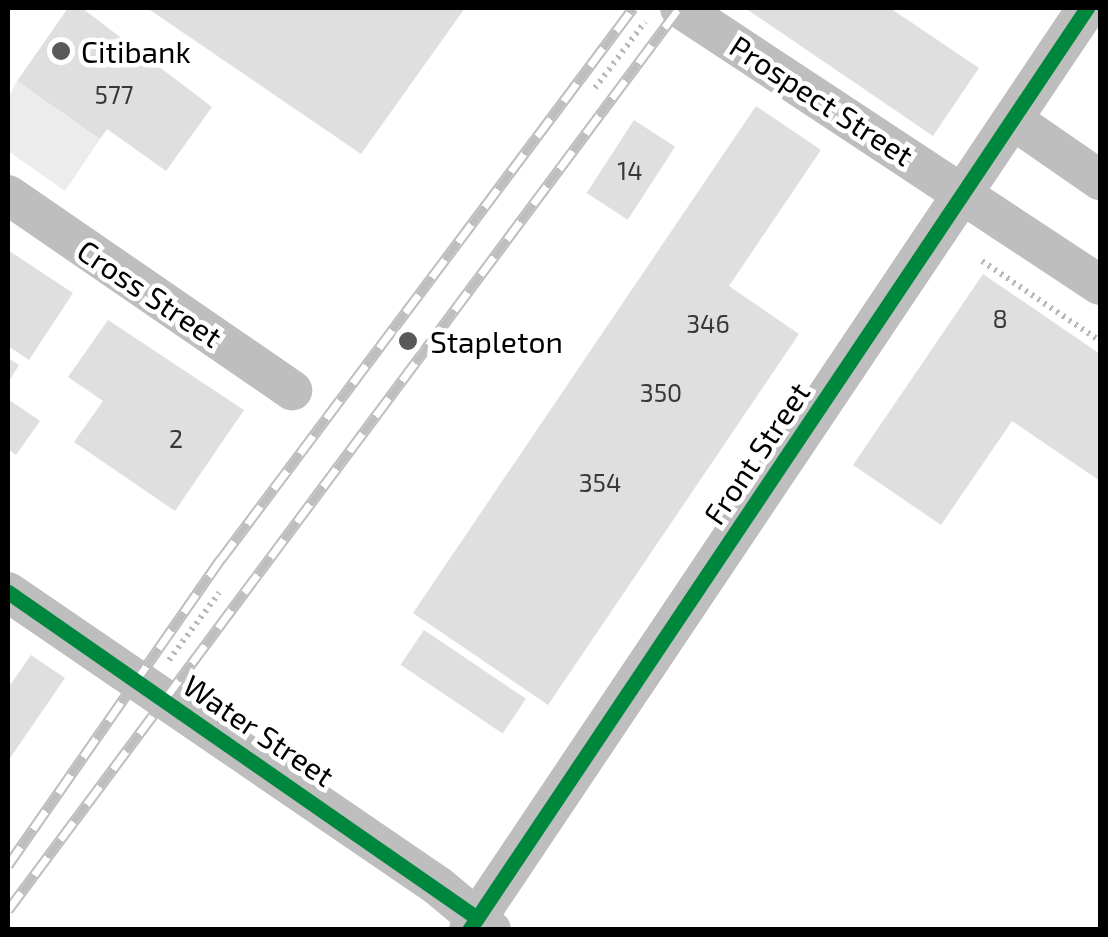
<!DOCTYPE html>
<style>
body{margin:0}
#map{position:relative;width:1108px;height:937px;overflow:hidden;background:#fff;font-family:"Exo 2",sans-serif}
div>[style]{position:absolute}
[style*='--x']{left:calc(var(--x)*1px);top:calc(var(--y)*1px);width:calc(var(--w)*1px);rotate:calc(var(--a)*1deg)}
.green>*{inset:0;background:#ececec}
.building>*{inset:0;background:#dfdfdf;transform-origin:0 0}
.path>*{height:6px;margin-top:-3px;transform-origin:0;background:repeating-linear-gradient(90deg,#b9b9b9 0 2.5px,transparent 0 7.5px)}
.minor>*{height:40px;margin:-20px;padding:0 20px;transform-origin:20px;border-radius:20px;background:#bebebe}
.rail>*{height:11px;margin-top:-5.5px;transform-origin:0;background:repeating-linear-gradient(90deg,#fff 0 22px,#bebebe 0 44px);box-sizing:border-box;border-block:2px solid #bebebe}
.cycleway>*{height:15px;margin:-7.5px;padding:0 7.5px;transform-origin:7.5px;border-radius:7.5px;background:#00873e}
.dots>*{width:28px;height:28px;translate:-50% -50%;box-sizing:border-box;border:5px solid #fff;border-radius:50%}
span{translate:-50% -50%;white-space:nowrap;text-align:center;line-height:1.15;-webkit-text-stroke:9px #fff;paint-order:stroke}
.number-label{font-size:25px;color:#383838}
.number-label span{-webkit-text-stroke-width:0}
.poi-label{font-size:30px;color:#000}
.left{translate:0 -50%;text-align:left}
.street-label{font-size:30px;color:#000}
.frame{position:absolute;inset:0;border:10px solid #000;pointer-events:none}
</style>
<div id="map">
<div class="green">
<div style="clip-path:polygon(17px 81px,100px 139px,65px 191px,8px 151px,8px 99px)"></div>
</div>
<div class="building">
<div style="clip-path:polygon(68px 8px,82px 8px,212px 107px,166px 171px,107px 129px,100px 139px,17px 81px)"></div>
<div style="clip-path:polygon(147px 8px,465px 8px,361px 154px)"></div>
<div style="clip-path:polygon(745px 8px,890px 8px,979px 68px,933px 136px)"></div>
<div style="clip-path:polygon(756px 106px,821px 150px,729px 286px,799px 334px,548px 705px,413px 613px)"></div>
<div style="left:634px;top:120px;width:49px;height:87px;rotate:33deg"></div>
<div style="clip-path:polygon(8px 250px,73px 293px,29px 360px,8px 346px)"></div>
<div style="clip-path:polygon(983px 274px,1100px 354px,1100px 481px,1012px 421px,941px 525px,853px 465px)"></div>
<div style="clip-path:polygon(108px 320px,244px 410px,175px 511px,74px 442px,103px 401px,68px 377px)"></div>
<div style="clip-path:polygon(8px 358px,19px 365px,8px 383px)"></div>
<div style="clip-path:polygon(8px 399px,40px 421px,16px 455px,8px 449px)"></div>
<div style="left:424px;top:630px;width:123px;height:42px;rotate:34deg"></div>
<div style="clip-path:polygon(31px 655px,65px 678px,8px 761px,8px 688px)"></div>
</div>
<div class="path">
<div style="--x:595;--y:88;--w:83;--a:-52.9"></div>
<div style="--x:982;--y:261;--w:143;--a:34.1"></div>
<div style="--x:169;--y:660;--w:84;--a:-53.3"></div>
</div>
<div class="minor">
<div style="--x:680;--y:8;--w:503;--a:33.41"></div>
<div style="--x:1013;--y:120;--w:106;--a:34.6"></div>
<div style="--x:8;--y:195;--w:345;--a:34.5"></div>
<div style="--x:8;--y:592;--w:521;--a:34.36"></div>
<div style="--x:438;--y:886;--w:69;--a:39.7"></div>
<div style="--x:469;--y:930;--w:1110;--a:-56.17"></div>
</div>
<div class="rail">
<div style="--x:8;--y:865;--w:373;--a:-55.2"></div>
<div style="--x:221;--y:559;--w:688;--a:-53.21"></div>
<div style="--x:8;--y:910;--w:1124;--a:-53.35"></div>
</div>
<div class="cycleway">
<div style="--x:8;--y:592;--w:571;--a:34.8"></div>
<div style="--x:469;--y:930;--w:1110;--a:-56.17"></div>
</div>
<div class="dots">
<div style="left:61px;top:51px;background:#595959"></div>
<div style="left:408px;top:341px;background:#595959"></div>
</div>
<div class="number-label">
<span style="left:114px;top:94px">577</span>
<span style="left:630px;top:170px">14</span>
<span style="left:1000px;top:318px">8</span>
<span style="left:708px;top:323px">346</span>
<span style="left:661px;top:392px">350</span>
<span style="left:176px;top:438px">2</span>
<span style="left:600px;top:482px">354</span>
</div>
<div class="poi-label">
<span class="left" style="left:81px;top:51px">Citibank</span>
<span class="left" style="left:430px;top:341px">Stapleton</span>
</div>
<div class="street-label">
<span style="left:822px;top:100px;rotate:33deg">Prospect Street</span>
<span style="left:150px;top:293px;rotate:34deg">Cross Street</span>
<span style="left:756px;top:453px;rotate:-56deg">Front Street</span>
<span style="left:259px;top:730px;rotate:34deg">Water Street</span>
</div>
<div class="frame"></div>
</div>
